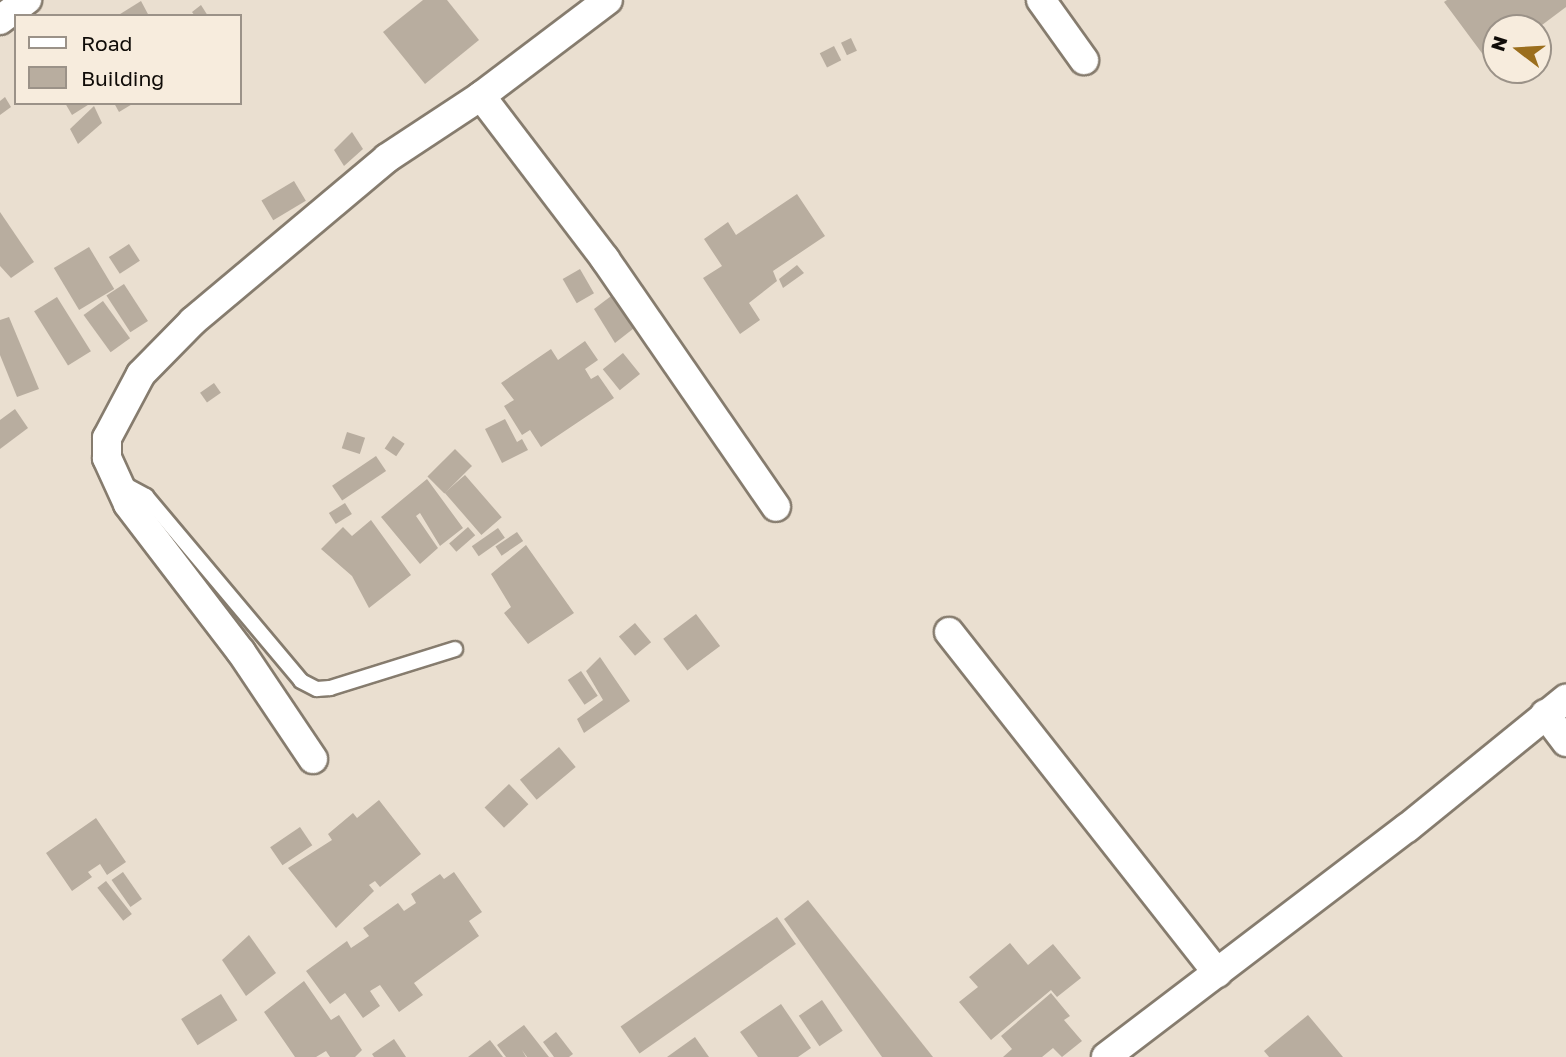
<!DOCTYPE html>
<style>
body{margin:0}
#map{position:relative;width:1566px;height:1057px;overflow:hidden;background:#eadfd0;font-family:"Golos Text",sans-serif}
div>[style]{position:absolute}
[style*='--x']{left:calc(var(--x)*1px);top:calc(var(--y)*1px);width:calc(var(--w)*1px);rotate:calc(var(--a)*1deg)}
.building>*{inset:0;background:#b8ad9f;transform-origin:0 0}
.roads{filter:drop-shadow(2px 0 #867c6e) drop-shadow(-2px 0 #867c6e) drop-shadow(0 2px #867c6e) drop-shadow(0 -2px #867c6e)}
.lane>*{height:14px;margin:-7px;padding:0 7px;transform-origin:7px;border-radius:7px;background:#fff}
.street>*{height:28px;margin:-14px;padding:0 14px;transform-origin:14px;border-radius:14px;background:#fff}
span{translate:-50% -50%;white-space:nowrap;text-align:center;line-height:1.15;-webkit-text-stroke:5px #f7ecdd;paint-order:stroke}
.legend{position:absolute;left:14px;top:14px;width:228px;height:91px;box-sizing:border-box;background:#f7ecdd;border:2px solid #9b9288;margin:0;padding:9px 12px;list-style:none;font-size:21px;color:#100c08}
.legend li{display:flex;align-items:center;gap:14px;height:35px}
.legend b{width:35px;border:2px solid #9b9288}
.north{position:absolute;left:1482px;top:14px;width:70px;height:70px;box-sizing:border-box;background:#f7ecdd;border:2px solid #9b9288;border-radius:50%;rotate:287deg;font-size:19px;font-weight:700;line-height:28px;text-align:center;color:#100c08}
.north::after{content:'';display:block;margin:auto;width:24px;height:32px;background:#9b6e1d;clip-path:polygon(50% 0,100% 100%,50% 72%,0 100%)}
</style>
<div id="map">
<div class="building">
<div style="clip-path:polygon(423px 0,447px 0,479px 40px,425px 84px,383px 32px)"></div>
<div style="clip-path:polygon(1447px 0,1566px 0,1566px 7px,1538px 28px,1496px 28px,1496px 60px,1490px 64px,1444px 2px)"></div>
<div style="clip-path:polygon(141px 1px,149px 16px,117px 16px)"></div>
<div style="clip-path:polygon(201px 5px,208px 16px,195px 16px,192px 12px)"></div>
<div style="left:851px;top:38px;width:14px;height:11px;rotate:65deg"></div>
<div style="left:834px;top:46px;width:16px;height:16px;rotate:63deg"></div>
<div style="clip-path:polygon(5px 97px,11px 107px,0 115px,0 101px)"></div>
<div style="clip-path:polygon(65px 103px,91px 103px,72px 115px)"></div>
<div style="clip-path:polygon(114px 103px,134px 103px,119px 112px)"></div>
<div style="clip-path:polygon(94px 106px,102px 123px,78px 144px,70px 129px)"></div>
<div style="clip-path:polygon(352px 132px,363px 149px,344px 166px,334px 150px)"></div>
<div style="left:294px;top:181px;width:23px;height:38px;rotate:59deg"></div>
<div style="clip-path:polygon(797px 194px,825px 236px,773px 271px,777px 281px,749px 303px,760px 320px,740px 334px,703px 278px,722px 266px,704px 239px,728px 222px,736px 235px)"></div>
<div style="clip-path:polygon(0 212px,34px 262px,11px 278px,0 266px)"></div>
<div style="left:129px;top:244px;width:20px;height:24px;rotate:57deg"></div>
<div style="left:89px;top:247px;width:49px;height:41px;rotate:59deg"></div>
<div style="clip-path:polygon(797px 265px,804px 273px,783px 288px,779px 279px)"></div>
<div style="left:580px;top:269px;width:28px;height:20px;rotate:60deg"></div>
<div style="left:124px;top:284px;width:44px;height:21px;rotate:57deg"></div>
<div style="clip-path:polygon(619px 290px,638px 325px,615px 343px,594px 309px)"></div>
<div style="left:57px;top:297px;width:64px;height:27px;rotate:58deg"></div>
<div style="left:103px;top:301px;width:46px;height:24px;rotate:54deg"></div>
<div style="clip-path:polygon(9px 317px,39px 389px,17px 397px,0 355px,0 320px)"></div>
<div style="clip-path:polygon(585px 341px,598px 360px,585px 369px,591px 379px,598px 375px,614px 398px,541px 447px,530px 430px,522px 435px,504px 406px,514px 400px,501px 383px,551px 349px,558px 360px)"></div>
<div style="left:623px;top:353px;width:27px;height:26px;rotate:51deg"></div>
<div style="left:214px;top:383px;width:12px;height:17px;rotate:55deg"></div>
<div style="clip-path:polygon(15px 409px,28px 428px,0 449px,0 420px)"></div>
<div style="clip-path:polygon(505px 419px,517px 442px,522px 439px,528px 450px,502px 463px,485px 429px)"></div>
<div style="left:347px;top:432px;width:19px;height:17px;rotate:18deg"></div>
<div style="left:393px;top:436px;width:14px;height:15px;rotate:34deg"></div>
<div style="left:455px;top:449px;width:24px;height:39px;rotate:45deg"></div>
<div style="left:376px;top:456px;width:18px;height:53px;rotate:56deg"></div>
<div style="left:465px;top:475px;width:56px;height:27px;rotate:49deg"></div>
<div style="clip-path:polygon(427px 479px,463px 528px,440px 546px,420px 513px,416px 516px,438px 548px,420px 564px,381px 517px)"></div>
<div style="left:345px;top:503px;width:13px;height:19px;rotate:58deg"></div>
<div style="clip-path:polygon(371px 520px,411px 575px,369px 608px,352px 576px,321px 549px,343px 527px,352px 536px)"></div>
<div style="left:468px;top:527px;width:11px;height:25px;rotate:49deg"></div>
<div style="left:498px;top:528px;width:12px;height:32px;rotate:55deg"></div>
<div style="left:517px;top:532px;width:11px;height:26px;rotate:56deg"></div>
<div style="clip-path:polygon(526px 545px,574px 613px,528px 644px,504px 613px,511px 607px,491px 574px)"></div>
<div style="left:696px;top:614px;width:40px;height:41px;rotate:53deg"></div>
<div style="left:635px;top:623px;width:25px;height:21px;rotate:50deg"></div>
<div style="clip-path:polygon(600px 657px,630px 701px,584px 733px,577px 719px,603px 700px,586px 671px)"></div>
<div style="left:581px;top:671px;width:30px;height:16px;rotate:56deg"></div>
<div style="left:559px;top:747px;width:26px;height:51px;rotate:50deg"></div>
<div style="left:509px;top:784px;width:28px;height:34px;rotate:46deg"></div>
<div style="clip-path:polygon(379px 800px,421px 854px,380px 887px,375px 881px,369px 885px,374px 891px,336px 928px,288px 868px,332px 840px,328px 834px,353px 813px,357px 818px)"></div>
<div style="clip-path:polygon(96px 818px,126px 862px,107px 875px,100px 864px,88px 872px,92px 877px,72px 891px,46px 853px)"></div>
<div style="left:300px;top:827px;width:22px;height:36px;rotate:56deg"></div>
<div style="left:123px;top:872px;width:33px;height:14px;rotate:55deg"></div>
<div style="clip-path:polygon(454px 872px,482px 912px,469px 921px,479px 936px,414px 983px,423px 995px,399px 1012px,380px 985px,370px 991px,380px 1006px,363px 1018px,345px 993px,330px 1004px,306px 971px,347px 941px,351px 948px,369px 936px,363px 928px,398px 903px,404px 911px,416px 903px,411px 894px,440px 874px,444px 879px)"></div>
<div style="left:106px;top:881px;width:42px;height:11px;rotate:52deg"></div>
<div style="clip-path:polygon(808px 900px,933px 1057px,882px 1057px,784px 919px)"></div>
<div style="left:777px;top:917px;width:33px;height:191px;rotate:55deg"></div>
<div style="clip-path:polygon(249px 935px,276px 973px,246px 996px,222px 960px)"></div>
<div style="clip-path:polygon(1010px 943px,1028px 965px,1053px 944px,1081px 978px,1057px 997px,1051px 990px,991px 1040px,959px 1002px,978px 987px,969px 977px)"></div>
<div style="clip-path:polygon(304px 981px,331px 1020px,339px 1015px,362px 1050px,355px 1057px,330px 1057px,326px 1051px,316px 1057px,295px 1057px,264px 1012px)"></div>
<div style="clip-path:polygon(1051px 993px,1070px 1016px,1064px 1020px,1082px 1041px,1062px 1057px,1053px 1048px,1042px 1057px,1003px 1057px,1012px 1049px,1001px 1036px)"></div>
<div style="left:221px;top:994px;width:31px;height:47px;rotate:58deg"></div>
<div style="left:822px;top:1000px;width:37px;height:28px;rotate:56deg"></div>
<div style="clip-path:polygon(781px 1004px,811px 1048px,798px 1057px,758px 1057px,740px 1032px)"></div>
<div style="clip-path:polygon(1308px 1015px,1343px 1057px,1269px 1057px,1264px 1051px)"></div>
<div style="clip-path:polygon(524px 1025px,549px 1057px,527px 1057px,522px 1050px,526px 1057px,506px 1057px,497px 1045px)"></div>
<div style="clip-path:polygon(556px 1032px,573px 1054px,569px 1057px,554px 1057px,543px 1042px)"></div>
<div style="clip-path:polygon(695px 1037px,709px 1057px,667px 1057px)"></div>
<div style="clip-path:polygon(394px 1039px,406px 1057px,374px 1057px,372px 1054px)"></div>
<div style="clip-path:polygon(490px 1040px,503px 1057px,468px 1057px)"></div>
</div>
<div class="roads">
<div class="lane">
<div style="--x:120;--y:482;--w:30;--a:28"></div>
<div style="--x:146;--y:496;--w:241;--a:50"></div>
<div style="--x:301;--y:681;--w:18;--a:27"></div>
<div style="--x:317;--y:689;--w:13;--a:-4"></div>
<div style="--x:330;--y:688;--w:131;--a:-17.3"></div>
</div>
<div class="street">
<div style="--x:1041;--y:0;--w:74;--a:54.4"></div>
<div style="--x:0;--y:20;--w:34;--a:-37"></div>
<div style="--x:481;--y:96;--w:205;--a:52.7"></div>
<div style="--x:605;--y:259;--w:301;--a:55.4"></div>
<div style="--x:949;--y:632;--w:434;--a:51.8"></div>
<div style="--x:1545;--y:714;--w:35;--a:53"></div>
<div style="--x:313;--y:759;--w:129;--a:-123.9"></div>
<div style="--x:241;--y:652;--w:186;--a:-127.4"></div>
<div style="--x:128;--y:504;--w:51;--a:-114.5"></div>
<div style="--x:107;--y:458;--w:20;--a:-90"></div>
<div style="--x:107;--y:438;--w:72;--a:-62"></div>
<div style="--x:141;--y:374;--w:74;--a:-45.5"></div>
<div style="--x:193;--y:321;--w:253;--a:-40"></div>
<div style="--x:387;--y:158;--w:113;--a:-33.4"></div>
<div style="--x:481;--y:96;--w:159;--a:-37.1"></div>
<div style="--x:1106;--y:1057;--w:378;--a:-37.3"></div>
<div style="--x:1407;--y:828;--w:205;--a:-39.1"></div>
</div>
</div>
<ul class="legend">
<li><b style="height:9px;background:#fff"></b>Road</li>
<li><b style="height:19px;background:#b8ad9f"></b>Building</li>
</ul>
<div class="north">N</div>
</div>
